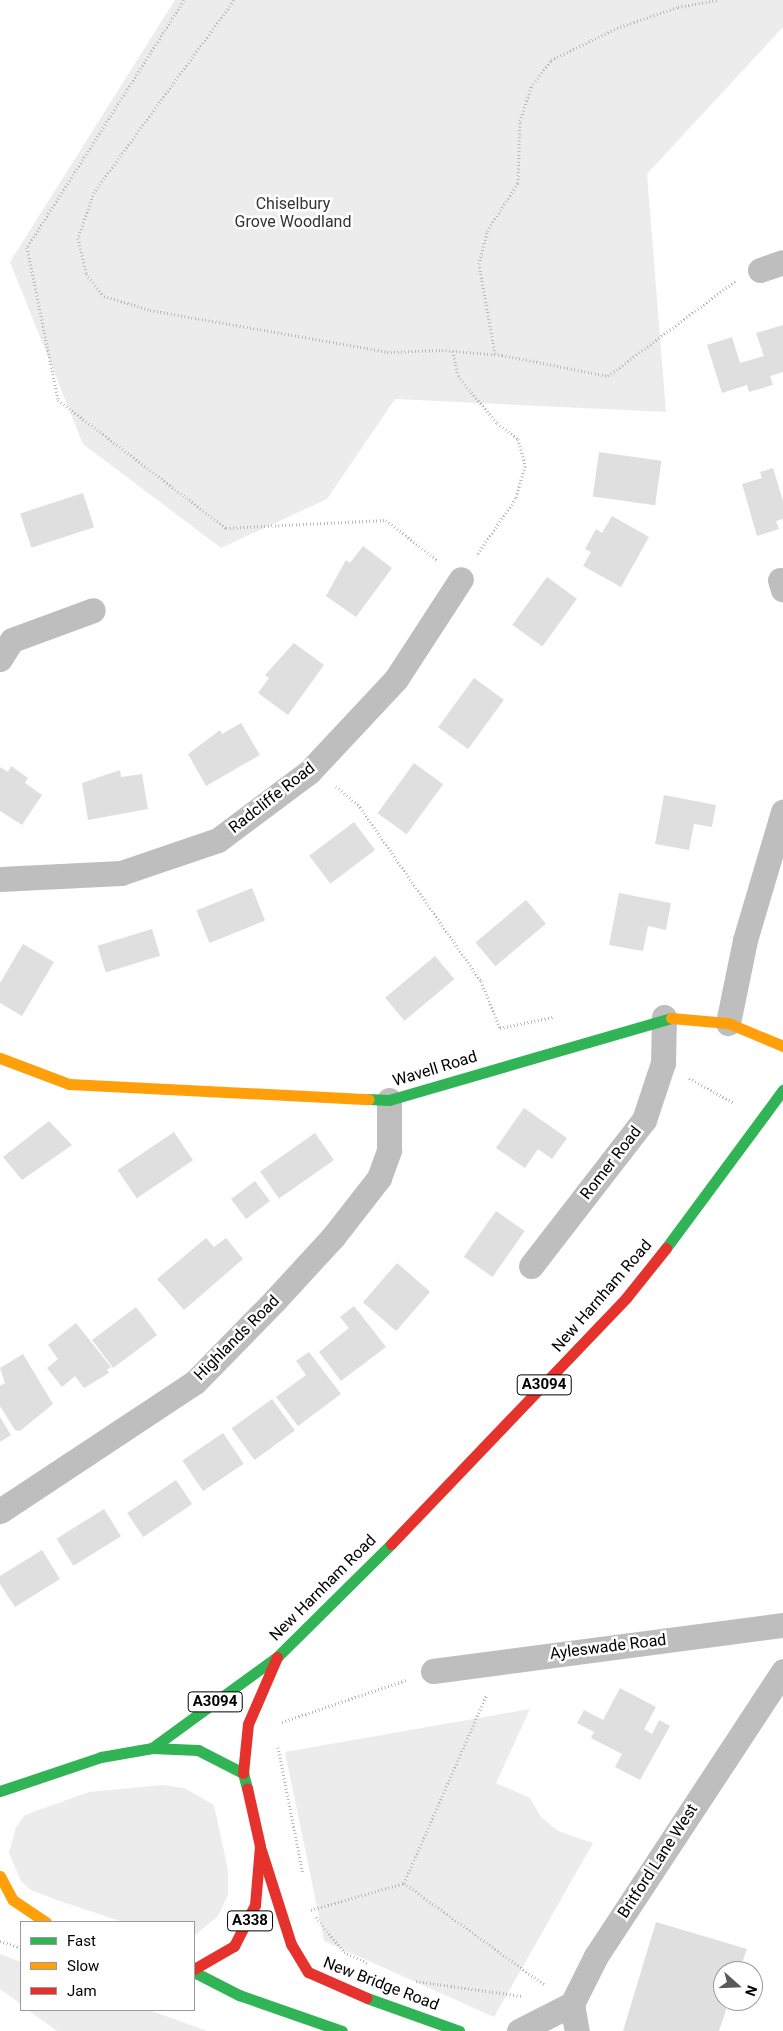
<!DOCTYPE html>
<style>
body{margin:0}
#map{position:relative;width:783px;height:2031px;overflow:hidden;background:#fff;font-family:Roboto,sans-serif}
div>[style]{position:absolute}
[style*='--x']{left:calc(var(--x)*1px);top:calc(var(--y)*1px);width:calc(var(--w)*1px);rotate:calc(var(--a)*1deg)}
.green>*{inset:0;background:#ececec}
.building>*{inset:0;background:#dfdfdf;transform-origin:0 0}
.path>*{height:3px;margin-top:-1.5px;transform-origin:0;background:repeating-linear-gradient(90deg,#b9b9b9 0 1px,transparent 0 3.5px)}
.street>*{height:25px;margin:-12.5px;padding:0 12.5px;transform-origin:12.5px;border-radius:12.5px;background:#bebebe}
.fast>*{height:11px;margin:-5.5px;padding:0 5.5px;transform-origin:5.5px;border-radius:5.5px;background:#30b455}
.slow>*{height:11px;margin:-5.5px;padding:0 5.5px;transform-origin:5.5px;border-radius:5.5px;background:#ff9f0a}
.jam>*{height:11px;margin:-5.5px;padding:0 5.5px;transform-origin:5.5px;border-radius:5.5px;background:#e5322d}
span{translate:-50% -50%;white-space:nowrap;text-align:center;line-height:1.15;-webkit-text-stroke:5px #fff;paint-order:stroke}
.shield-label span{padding:1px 4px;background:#fff;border:1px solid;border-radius:4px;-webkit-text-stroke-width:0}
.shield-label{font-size:15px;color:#000;font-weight:700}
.park-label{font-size:16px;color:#333}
.street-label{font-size:16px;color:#000}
.legend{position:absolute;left:20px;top:1921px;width:175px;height:90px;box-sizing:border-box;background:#fff;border:1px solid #999;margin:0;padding:6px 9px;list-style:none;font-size:15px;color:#000}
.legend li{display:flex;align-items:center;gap:10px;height:25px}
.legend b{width:25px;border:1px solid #999}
.north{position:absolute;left:713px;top:1961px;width:50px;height:50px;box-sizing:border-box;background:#fff;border:1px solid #999;border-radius:50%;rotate:110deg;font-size:14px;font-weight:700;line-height:20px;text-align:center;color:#000}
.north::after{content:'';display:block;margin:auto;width:18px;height:22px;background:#595959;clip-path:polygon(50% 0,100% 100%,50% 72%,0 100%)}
</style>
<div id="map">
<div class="green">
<div style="clip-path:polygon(175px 0,783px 0,783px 27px,647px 174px,666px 412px,395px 399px,327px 499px,221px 548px,83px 444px,10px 262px)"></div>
<div style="clip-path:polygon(530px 1709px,496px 1783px,530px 1798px,541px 1817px,558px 1831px,593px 1843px,494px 2017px,324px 1941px,285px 1752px)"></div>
<div style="clip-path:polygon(162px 1785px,184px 1788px,214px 1805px,228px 1870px,228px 1895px,218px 1916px,194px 1936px,194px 1922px,123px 1922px,57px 1900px,31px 1890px,21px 1881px,9px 1853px,16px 1827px,25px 1815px,89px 1792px)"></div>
<div style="clip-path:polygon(0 1954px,21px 1962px,21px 2004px,0 1989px)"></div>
<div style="clip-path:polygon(28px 2010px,149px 2010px,207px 2031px,57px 2031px)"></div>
</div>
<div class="building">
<div style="clip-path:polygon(783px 325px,783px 372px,770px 376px,773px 385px,749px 392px,747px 385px,722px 393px,707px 345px,732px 337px,740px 363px,764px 356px,756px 333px)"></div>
<div style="left:599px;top:452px;width:63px;height:45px;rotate:8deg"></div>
<div style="clip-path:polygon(773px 468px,783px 501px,783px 519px,776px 521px,779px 529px,757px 536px,742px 484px,762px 478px,760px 472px)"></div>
<div style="left:83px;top:493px;width:36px;height:66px;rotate:72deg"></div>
<div style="clip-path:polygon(612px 516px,649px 537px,621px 587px,583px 566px,591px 552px,585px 549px,596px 529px,602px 533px)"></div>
<div style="clip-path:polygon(363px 546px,392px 568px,356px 617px,326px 596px,346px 560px,350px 563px)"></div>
<div style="left:547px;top:577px;width:37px;height:59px;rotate:36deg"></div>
<div style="clip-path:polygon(294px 643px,324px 665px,288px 715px,258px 693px,269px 678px,265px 675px)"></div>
<div style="left:474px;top:678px;width:37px;height:61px;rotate:36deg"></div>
<div style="clip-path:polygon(241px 723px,260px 755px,206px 786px,188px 754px,220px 730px,222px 734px)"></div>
<div style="left:414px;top:763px;width:36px;height:62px;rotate:36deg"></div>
<div style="clip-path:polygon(11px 766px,28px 778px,25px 783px,42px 795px,22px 825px,0 811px,0 767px,8px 772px)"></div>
<div style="clip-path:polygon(120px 770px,121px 777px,142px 774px,148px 809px,88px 820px,82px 783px)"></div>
<div style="clip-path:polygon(664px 795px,716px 805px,712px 827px,694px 824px,689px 850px,655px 844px)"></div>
<div style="left:354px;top:822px;width:35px;height:56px;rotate:53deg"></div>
<div style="left:252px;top:888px;width:35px;height:60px;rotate:68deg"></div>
<div style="clip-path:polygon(619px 893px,671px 903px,666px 930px,648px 926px,643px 951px,609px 945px)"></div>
<div style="left:526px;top:900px;width:31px;height:66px;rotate:50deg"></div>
<div style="left:152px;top:929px;width:28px;height:57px;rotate:73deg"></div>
<div style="clip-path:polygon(23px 944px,54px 962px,22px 1016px,0 1003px,0 983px)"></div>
<div style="left:435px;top:956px;width:30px;height:65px;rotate:50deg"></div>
<div style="clip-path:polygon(524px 1108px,567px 1138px,552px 1159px,538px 1149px,525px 1168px,496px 1148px)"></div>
<div style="clip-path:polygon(49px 1121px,72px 1145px,22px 1180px,3px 1157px)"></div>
<div style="left:174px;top:1132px;width:34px;height:68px;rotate:56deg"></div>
<div style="left:315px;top:1133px;width:33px;height:67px;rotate:55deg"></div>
<div style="left:255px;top:1181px;width:25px;height:30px;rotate:53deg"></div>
<div style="left:496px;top:1211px;width:35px;height:56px;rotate:35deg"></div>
<div style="clip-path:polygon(206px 1238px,214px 1247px,226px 1238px,243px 1259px,184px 1310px,157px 1279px)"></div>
<div style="left:397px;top:1263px;width:44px;height:52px;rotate:41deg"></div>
<div style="clip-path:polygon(354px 1306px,386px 1347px,341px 1381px,319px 1352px,349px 1328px,340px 1317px)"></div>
<div style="left:136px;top:1307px;width:35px;height:55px;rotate:53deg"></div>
<div style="clip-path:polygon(76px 1323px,111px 1367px,107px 1370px,109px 1373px,84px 1388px,75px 1376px,62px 1387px,47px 1368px,58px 1359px,48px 1345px)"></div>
<div style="clip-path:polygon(309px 1352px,341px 1394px,298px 1426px,276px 1397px,306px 1375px,296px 1361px)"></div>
<div style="clip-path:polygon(23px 1354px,53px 1404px,20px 1431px,15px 1430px,0 1406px,0 1386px,5px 1383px,0 1368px)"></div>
<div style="left:272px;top:1399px;width:39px;height:50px;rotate:54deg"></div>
<div style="clip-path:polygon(0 1417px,11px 1435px,0 1442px)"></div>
<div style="left:223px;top:1433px;width:37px;height:49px;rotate:56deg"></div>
<div style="left:176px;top:1480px;width:29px;height:59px;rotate:56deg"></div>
<div style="left:104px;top:1509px;width:32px;height:56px;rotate:58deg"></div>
<div style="clip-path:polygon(42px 1550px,60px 1579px,15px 1607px,0 1584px,0 1576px)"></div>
<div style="clip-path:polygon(620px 1688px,656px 1707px,644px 1729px,652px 1734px,659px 1720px,670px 1726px,640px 1780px,615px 1767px,622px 1754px,591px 1738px,594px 1732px,577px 1723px,584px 1710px,603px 1720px)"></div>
<div style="clip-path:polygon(656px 1922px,747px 1949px,739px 1971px,723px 1971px,723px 2001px,729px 2001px,719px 2031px,623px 2031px)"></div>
</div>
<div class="path">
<div style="--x:184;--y:0;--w:293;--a:122.4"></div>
<div style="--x:27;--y:247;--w:156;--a:78.5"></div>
<div style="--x:58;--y:400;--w:211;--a:37.3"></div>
<div style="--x:226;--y:528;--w:160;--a:-2.9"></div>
<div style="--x:386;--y:520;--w:66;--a:38.3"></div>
<div style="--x:234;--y:0;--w:238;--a:126.1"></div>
<div style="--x:94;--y:192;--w:49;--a:109.2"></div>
<div style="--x:78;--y:238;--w:37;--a:77"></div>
<div style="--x:86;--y:274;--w:28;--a:51"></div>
<div style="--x:104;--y:296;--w:48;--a:16.9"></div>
<div style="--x:150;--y:310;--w:241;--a:10"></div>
<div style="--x:387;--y:352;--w:55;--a:-2.1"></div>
<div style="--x:442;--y:350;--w:60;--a:4.8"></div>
<div style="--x:502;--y:355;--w:108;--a:11.2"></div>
<div style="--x:608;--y:376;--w:159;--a:-36.8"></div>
<div style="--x:453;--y:351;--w:25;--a:79"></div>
<div style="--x:458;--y:376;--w:61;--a:50.3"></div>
<div style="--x:497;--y:423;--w:26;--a:37"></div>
<div style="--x:518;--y:439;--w:28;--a:75"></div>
<div style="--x:525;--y:466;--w:33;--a:106"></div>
<div style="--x:516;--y:498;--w:70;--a:124.6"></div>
<div style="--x:495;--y:354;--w:91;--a:-100.1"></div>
<div style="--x:479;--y:264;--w:34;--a:-76"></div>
<div style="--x:487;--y:231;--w:57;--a:-57.1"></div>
<div style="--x:518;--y:183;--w:62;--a:-88.2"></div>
<div style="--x:520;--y:121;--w:36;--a:-72"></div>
<div style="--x:531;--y:87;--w:34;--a:-53"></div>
<div style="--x:551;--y:60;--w:73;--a:-25.9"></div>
<div style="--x:617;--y:28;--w:65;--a:-19"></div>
<div style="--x:678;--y:7;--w:40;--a:-10"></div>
<div style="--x:336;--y:786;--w:32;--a:41"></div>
<div style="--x:360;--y:807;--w:212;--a:55.2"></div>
<div style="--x:481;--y:981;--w:51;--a:68"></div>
<div style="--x:500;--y:1028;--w:54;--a:-11.7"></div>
<div style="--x:689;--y:1078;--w:51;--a:29.1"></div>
<div style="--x:282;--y:1722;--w:131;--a:-18.7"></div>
<div style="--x:278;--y:1747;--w:129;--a:78.9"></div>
<div style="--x:404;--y:1883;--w:206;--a:-66.3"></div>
<div style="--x:404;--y:1883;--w:174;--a:35.9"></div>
<div style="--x:311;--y:1910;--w:97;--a:-16.2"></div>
<div style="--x:316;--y:1917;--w:45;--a:51.3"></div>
<div style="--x:344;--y:1952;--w:26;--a:25"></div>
<div style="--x:0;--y:1941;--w:22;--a:18"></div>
<div style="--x:416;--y:1981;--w:106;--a:8.1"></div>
</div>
<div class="street">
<div style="--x:760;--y:270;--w:24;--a:-19"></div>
<div style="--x:780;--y:580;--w:10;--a:73"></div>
<div style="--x:0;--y:659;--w:22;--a:-58"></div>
<div style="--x:12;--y:640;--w:86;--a:-20.3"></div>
<div style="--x:0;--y:879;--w:121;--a:-2.8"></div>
<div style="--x:121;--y:873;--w:102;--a:-18.8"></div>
<div style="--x:218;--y:840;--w:114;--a:-36.8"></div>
<div style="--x:309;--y:772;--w:127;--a:-46.9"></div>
<div style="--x:396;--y:679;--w:119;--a:-57"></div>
<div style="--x:728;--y:1023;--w:85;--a:-78.4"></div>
<div style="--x:745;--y:940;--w:134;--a:-73.5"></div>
<div style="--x:531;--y:1266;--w:185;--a:-52.3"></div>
<div style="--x:644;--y:1120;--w:60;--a:-71.6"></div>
<div style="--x:663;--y:1063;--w:46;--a:-88.8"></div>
<div style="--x:0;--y:1511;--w:234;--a:-33.5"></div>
<div style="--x:195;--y:1382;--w:115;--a:-45.7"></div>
<div style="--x:275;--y:1300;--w:86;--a:-47.4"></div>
<div style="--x:333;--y:1237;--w:75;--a:-52.1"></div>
<div style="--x:379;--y:1178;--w:30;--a:-70"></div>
<div style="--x:389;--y:1150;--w:50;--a:-90"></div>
<div style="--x:433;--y:1671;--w:353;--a:-7.5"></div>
<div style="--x:572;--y:2004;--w:27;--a:80"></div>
<div style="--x:519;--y:2031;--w:59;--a:-27"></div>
<div style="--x:572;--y:2004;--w:54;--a:-63.4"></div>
<div style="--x:596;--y:1956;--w:341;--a:-56.7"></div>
</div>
<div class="fast">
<div style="--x:369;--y:1099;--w:20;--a:3"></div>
<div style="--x:389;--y:1100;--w:294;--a:-16.2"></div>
<div style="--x:666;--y:1248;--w:197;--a:-53.5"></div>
<div style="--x:152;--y:1748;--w:156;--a:-36.1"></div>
<div style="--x:278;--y:1656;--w:159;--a:-44.7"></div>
<div style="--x:0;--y:1791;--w:107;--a:-18.6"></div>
<div style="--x:101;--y:1757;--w:52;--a:-10"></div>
<div style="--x:152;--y:1748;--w:46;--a:2.5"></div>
<div style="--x:198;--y:1750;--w:51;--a:27.1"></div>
<div style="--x:243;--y:1773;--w:16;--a:75"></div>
<div style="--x:194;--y:1972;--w:51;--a:27.1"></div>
<div style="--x:239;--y:1995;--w:109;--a:19.3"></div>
<div style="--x:367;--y:1998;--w:98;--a:19.7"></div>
</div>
<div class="slow">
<div style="--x:671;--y:1018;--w:57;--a:5"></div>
<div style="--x:728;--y:1023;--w:60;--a:22.7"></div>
<div style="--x:0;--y:1058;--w:74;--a:20.6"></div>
<div style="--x:69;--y:1084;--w:300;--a:2.9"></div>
<div style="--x:0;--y:1876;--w:27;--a:62"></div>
<div style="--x:13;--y:1900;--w:40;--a:34"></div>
</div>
<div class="jam">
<div style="--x:391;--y:1544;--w:340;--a:-46.3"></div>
<div style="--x:626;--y:1298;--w:64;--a:-51.3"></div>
<div style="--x:243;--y:1773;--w:49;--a:-84.2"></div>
<div style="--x:248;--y:1724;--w:73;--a:-66.6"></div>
<div style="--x:261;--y:1850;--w:99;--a:72.3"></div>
<div style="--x:291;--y:1944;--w:33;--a:59"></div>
<div style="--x:308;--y:1972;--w:64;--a:23.8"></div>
<div style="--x:194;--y:1969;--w:46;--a:-29.9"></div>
<div style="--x:234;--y:1946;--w:46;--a:-62.9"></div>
<div style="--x:255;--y:1905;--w:59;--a:-85.2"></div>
<div style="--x:260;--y:1846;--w:59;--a:-102.6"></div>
</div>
<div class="shield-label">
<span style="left:544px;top:1385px">A3094</span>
<span style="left:215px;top:1702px">A3094</span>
<span style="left:250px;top:1921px">A338</span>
</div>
<div class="park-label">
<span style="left:293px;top:213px">Chiselbury<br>Grove Woodland</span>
</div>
<div class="street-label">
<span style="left:272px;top:798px;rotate:-38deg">Radcliffe Road</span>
<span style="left:435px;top:1069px;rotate:-17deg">Wavell Road</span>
<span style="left:611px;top:1163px;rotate:-52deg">Romer Road</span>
<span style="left:602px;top:1296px;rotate:-49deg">New Harnham Road</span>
<span style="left:237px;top:1338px;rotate:-45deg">Highlands Road</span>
<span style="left:323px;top:1588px;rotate:-45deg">New Harnham Road</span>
<span style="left:608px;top:1647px;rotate:-7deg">Ayleswade Road</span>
<span style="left:658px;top:1861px;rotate:-57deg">Britford Lane West</span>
<span style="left:381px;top:1984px;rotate:21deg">New Bridge Road</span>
</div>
<ul class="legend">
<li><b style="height:6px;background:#30b455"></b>Fast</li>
<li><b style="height:6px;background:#ff9f0a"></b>Slow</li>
<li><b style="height:6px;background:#e5322d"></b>Jam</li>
</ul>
<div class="north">N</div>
</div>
